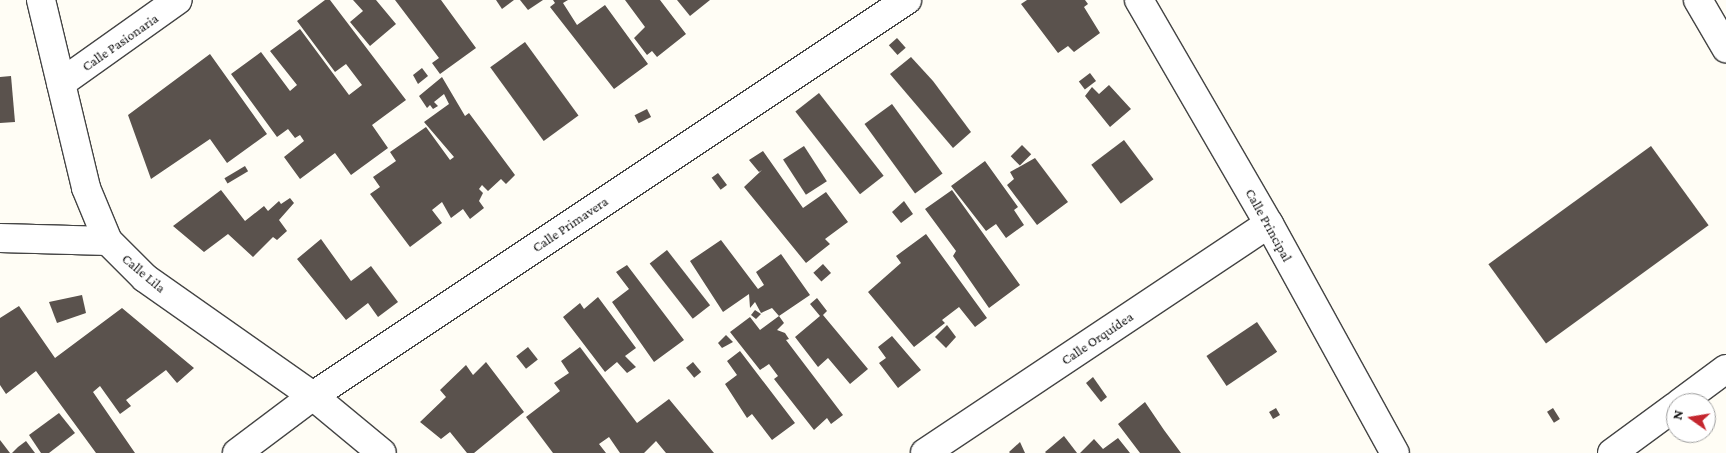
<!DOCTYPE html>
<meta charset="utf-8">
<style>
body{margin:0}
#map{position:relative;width:1726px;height:453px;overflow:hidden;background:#fffdf5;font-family:"Crimson Pro",serif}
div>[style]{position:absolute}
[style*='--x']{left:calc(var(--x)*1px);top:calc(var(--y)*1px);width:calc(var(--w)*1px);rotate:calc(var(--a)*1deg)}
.building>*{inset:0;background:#5a524d;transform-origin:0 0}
.roads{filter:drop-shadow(1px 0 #444) drop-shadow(-1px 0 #444) drop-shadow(0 1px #444) drop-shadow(0 -1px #444)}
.minor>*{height:28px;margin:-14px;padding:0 14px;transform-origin:14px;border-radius:14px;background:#fff}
.tertiary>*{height:28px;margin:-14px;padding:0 14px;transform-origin:14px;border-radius:14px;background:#fff}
span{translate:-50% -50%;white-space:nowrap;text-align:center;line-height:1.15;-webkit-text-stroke:5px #fff;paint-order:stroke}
.street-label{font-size:14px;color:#111}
.north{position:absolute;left:1666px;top:393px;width:50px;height:50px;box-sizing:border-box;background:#fff;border:1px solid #a0a0a0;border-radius:50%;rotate:283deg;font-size:14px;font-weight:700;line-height:20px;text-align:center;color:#111}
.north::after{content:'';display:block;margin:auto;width:18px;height:22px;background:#c4262e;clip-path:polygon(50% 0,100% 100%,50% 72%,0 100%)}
</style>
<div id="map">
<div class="building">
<div style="clip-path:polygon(325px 0,330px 0,406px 100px,372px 125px,388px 148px,351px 175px,335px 153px,300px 179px,284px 157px,304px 141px,300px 135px,295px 138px,288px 129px,277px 137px,231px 74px,261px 52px,290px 91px,297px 85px,270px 51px,300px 29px,349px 95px,362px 85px,346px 64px,335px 72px,297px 21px)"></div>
<div style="clip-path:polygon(353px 0,376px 0,396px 24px,370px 46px,350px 22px,363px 11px)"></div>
<div style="clip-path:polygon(395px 0,441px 0,476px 48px,440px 74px,432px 63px,439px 58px)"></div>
<div style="clip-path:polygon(496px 0,514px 0,502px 9px)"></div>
<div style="clip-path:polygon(520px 0,543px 0,528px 10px)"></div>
<div style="clip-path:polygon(553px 0,568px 0,563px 3px,577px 25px,605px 5px,648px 64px,614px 89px,550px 7px,555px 3px)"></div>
<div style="clip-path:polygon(625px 0,660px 0,686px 34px,657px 57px,652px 51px,647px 55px,634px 38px,645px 27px)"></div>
<div style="clip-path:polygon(677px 0,710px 0,690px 16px)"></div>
<div style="clip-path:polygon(1027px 0,1085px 0,1088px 4px,1084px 7px,1100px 33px,1074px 52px,1068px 46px,1058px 53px,1021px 4px)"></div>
<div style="left:897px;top:38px;width:13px;height:11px;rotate:48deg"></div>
<div style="left:525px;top:42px;width:91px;height:43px;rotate:54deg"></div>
<div style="clip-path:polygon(210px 54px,267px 134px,227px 163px,210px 139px,151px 179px,128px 115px)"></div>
<div style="clip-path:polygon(911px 57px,933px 81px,971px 132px,953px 148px,890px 74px)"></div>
<div style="clip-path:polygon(422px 68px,428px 76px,418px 84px,413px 75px)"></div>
<div style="left:1090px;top:73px;width:10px;height:14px;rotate:53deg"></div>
<div style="clip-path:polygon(11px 76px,15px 122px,0 123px,0 77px)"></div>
<div style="clip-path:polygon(442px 77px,465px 116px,469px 113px,515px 175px,506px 184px,501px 179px,488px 191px,482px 185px,479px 189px,483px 193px,479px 201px,484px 208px,470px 219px,463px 209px,451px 218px,442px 202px,432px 210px,442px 223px,410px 247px,370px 194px,380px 187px,373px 177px,396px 161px,390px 152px,426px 127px,450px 160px,454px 157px,424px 122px,449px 104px,444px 94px,434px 102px,438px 106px,433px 109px,430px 105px,427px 108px,419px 96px)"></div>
<div style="clip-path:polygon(1109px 85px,1131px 109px,1110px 127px,1085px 96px,1092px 87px,1099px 94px)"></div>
<div style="left:819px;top:93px;width:105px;height:30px;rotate:52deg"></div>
<div style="left:892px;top:104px;width:86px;height:34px;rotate:54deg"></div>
<div style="left:647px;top:109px;width:9px;height:14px;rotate:63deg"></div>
<div style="left:1124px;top:140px;width:49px;height:41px;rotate:53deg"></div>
<div style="left:1022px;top:145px;width:13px;height:16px;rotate:45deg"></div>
<div style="left:804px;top:146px;width:42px;height:25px;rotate:57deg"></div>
<div style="left:1651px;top:146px;width:98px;height:201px;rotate:54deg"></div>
<div style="clip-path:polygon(763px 151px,803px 208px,826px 192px,848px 222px,825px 239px,830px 244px,806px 263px,744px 187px,762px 170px,759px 172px,749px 160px)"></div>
<div style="clip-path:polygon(1035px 158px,1068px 202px,1037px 225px,1007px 185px,1014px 179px,1010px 172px)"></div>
<div style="clip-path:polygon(985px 161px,1018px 207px,1014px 210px,1024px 225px,1006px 238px,996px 224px,986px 231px,951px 186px)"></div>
<div style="left:245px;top:166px;width:6px;height:24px;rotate:59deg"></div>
<div style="left:718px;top:173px;width:15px;height:8px;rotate:53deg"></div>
<div style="clip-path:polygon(221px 190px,245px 221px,264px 206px,268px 211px,279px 201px,281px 204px,290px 198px,294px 203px,279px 220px,287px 231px,277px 240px,273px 237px,253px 257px,228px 234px,204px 252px,173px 226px)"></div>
<div style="clip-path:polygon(952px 190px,1020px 285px,989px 308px,953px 256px,956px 251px,925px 209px)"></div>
<div style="clip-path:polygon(904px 201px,913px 214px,901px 223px,892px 212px)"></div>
<div style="clip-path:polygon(926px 234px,987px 318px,975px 327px,959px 307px,942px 320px,945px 323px,914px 347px,868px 292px,901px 263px,896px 256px)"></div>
<div style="clip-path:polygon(321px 239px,351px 281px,371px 266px,398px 302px,378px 317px,368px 303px,346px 320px,297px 259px)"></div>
<div style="clip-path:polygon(721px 240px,758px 289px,764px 285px,756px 272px,781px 254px,810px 295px,779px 316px,784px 323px,777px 330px,785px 333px,789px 339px,786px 340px,843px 415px,831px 424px,827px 418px,814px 430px,774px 379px,778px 376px,769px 364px,760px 370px,730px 332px,750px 317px,760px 330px,779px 316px,772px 308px,761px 313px,755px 302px,750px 308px,749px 294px,723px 312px,690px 261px)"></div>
<div style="left:667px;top:250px;width:70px;height:22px;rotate:52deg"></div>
<div style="left:823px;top:264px;width:12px;height:13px;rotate:48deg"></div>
<div style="clip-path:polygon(627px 265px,684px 340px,654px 362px,612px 302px,629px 289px,616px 272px)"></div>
<div style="clip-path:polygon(82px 295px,86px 313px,57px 323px,49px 302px)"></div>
<div style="clip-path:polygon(598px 297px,636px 348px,625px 356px,636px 367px,627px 373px,617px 362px,605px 372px,563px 317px,580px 303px,584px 309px)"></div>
<div style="clip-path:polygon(817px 298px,827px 311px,823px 315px,868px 369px,850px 384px,828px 358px,818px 367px,795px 337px,820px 316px,810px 304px)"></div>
<div style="clip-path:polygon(19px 306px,55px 358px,122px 308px,194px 368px,177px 383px,166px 370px,126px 400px,131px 406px,120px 414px,100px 386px,93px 392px,135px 453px,96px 453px,36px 371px,6px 394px,0 385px,0 318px)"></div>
<div style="clip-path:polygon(755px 310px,761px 314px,756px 319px,751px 315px)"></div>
<div style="left:1257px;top:322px;width:36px;height:61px;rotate:56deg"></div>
<div style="clip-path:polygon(947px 325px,956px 337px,946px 348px,935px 337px)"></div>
<div style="clip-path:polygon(726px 335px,733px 342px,722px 348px,718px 343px)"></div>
<div style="clip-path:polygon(892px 336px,921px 370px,898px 388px,879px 363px,886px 358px,878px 347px)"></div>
<div style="left:528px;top:347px;width:16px;height:15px;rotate:52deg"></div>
<div style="clip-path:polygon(580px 347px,637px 423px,669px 399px,714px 453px,666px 453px,656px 441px,644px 453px,620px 453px,609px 437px,599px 444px,606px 453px,553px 453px,526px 417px,560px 391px,554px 383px,569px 373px,561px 361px)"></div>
<div style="clip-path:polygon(740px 351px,795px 423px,772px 440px,752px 414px,747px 418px,725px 384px,737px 375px,727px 361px)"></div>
<div style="clip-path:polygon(486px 362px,524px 412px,474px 453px,467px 453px,450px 432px,441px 439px,420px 422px,446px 397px,440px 390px,466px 365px,473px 375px)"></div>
<div style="left:693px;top:362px;width:13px;height:9px;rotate:51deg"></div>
<div style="clip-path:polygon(1093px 377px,1107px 397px,1101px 402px,1086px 383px)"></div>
<div style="clip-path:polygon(1145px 402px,1164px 430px,1181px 453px,1140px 453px,1118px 424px)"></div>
<div style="left:1276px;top:408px;width:8px;height:8px;rotate:60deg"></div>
<div style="left:1553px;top:408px;width:13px;height:7px;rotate:58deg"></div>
<div style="clip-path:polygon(59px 413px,75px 433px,49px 453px,41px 453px,29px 435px)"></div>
<div style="clip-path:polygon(1064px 436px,1077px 453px,1046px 453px,1045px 452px)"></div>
<div style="clip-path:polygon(1118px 438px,1130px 453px,1080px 453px,1094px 439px,1103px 449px)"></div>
<div style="clip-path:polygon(0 440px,10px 453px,0 453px)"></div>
<div style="clip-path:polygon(26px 441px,35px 453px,12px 453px,18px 447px)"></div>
<div style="clip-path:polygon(1020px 442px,1025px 453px,1010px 453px,1009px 452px)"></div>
</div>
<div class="roads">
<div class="minor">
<div style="--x:1698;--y:0;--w:56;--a:59.7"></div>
<div style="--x:61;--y:83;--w:143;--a:-35.4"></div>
<div style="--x:0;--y:238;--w:108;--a:1.6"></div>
<div style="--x:1680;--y:403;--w:57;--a:-36.5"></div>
<div style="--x:237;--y:453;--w:95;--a:-36.9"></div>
<div style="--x:313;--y:396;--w:714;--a:-33.69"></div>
<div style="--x:925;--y:453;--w:413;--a:-33.7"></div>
<div style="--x:1612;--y:453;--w:79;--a:-36.3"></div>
</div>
<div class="tertiary">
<div style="--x:41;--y:0;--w:193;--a:76.5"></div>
<div style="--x:86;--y:188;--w:57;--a:67.5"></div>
<div style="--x:108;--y:241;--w:52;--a:45"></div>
<div style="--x:145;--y:278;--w:205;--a:35.1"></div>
<div style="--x:313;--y:396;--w:89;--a:39.6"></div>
<div style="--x:1139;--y:0;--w:259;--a:59.9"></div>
<div style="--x:1269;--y:224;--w:261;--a:61.2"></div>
</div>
</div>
<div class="street-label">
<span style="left:120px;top:42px;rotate:-35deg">Calle Pasionaria</span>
<span style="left:570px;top:224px;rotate:-34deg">Calle Primavera</span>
<span style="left:1269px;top:225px;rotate:61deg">Calle Principal</span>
<span style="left:144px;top:273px;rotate:40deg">Calle Lila</span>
<span style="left:1097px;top:338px;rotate:-34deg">Calle Orquídea</span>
</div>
<div class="north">N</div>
</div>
